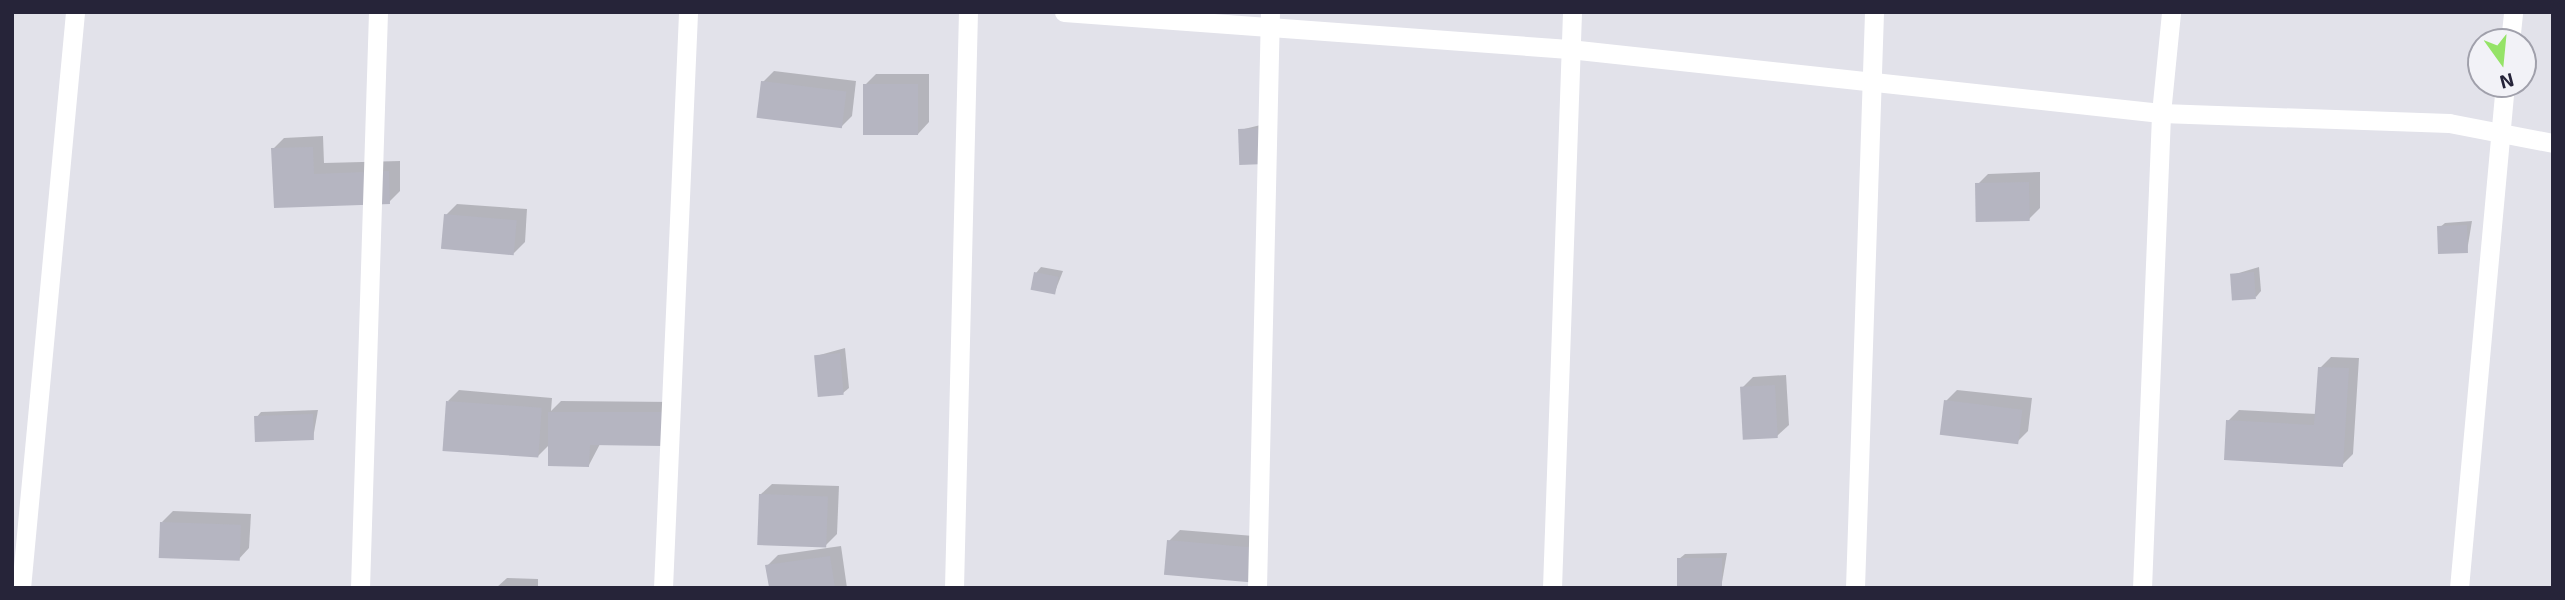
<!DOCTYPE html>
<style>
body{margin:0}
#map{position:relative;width:2565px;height:600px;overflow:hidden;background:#e2e2ea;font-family:"Exo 2",sans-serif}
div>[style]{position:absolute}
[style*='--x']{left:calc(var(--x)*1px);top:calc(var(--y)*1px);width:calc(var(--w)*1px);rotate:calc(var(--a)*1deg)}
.shadow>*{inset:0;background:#0003}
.building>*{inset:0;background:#b5b5c1;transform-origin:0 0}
.minor>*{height:19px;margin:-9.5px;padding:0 9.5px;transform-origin:9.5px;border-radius:9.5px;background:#fff}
span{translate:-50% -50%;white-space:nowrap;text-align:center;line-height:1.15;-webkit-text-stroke:5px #f2f2f7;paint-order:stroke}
.frame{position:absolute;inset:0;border:14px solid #262439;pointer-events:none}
.north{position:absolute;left:2467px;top:28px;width:70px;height:70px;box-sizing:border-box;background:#f2f2f7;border:2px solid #a0a0ab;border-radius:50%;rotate:165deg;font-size:19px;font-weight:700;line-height:28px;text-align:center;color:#262439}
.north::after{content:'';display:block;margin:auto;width:24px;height:32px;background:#95e367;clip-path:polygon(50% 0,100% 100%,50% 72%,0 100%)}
</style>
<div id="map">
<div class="shadow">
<div style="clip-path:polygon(774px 71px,856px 81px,852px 116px,841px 127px,763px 82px)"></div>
<div style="clip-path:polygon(876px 74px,929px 74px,929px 122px,918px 134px,865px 85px)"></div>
<div style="clip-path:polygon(1269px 123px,1265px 162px,1240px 130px)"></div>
<div style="clip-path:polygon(323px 136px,324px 163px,400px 161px,400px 191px,389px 202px,275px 206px,273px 149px,284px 138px)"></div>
<div style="clip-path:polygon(2040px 172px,2040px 208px,2029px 219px,1977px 185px,1988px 174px)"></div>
<div style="clip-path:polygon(457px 204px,527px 209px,525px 242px,514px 253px,446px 215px)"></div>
<div style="clip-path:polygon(2472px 221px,2467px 251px,2439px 228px,2445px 223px)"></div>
<div style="clip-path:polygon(1041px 267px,1063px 271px,1054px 294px,1036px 273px)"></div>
<div style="clip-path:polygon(2259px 267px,2261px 291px,2256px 297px,2232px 275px)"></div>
<div style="clip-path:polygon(845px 348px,849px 388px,843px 393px,816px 356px)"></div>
<div style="clip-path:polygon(2331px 357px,2359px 358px,2353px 454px,2342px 465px,2228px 421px,2239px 410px,2317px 414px,2320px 368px)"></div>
<div style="clip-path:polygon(1786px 375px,1789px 425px,1777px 436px,1742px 388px,1753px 377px)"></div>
<div style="clip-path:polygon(459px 390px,552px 398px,551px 411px,561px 401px,675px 402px,675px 433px,600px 444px,589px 465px,550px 444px,537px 457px,448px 401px)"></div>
<div style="clip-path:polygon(1957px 390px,2032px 398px,2028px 431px,2017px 442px,1946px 401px)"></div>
<div style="clip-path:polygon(318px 410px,313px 438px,256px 418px,261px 412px)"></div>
<div style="clip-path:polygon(772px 484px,839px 486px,837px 534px,826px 545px,760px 495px)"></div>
<div style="clip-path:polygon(173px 511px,251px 514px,249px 548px,238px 560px,162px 522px)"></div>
<div style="clip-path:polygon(1180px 530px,1266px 537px,1263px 570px,1169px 541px)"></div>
<div style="clip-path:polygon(841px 546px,847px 588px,794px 588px,767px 566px,778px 555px)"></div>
<div style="clip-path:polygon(1727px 553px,1721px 588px,1679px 559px,1685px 554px)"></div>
<div style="clip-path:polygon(507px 578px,538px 579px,538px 588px,496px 588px)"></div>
</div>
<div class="building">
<div style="left:761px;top:81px;width:86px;height:37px;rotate:7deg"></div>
<div style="left:918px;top:84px;width:51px;height:55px;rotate:90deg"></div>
<div style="left:1264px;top:128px;width:36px;height:26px;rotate:88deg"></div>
<div style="clip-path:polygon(313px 147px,314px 174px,389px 171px,390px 204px,274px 208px,271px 148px)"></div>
<div style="left:2029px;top:182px;width:39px;height:54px;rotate:89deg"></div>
<div style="left:444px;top:214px;width:73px;height:35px;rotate:5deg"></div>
<div style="left:2467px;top:225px;width:28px;height:30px;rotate:88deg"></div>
<div style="left:1034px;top:272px;width:25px;height:18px;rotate:11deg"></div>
<div style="left:2254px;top:272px;width:27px;height:24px;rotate:86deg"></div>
<div style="left:840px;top:353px;width:42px;height:26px;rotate:85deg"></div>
<div style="clip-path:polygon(2318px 367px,2349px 368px,2343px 467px,2224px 460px,2226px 420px,2314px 425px)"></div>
<div style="left:1775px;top:385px;width:53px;height:35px;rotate:87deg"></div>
<div style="left:1944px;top:400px;width:79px;height:35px;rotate:7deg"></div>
<div style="left:446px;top:401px;width:96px;height:50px;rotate:4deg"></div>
<div style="clip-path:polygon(548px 412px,665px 412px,664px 446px,590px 445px,589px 467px,548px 466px)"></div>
<div style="left:313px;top:414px;width:26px;height:59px;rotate:88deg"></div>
<div style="left:759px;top:494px;width:69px;height:51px;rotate:2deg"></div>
<div style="left:160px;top:522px;width:81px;height:36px;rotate:2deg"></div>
<div style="left:1167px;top:540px;width:89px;height:35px;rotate:5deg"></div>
<div style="clip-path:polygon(830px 556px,835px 588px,769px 587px,765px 565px)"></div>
<div style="left:1677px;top:558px;width:45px;height:30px"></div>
</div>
<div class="minor">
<div style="--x:1064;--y:12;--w:506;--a:4.19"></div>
<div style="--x:1569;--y:49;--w:595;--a:6.17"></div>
<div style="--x:2161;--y:113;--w:288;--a:2"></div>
<div style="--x:2449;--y:123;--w:106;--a:10.9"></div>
<div style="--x:2510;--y:42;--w:30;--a:-84"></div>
<div style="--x:21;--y:588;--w:579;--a:-84.64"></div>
<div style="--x:360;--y:588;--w:576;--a:-88.21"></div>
<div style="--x:663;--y:588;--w:577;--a:-87.51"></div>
<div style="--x:954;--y:588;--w:576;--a:-88.61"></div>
<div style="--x:1257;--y:588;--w:576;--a:-88.71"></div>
<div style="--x:1552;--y:588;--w:576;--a:-88.01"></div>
<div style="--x:1855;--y:588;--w:576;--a:-88.11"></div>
<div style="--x:2142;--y:588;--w:475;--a:-87.7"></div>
<div style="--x:2161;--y:113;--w:101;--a:-84.3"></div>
<div style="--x:2459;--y:588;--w:506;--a:-84.79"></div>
</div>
<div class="frame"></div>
<div class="north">N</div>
</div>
